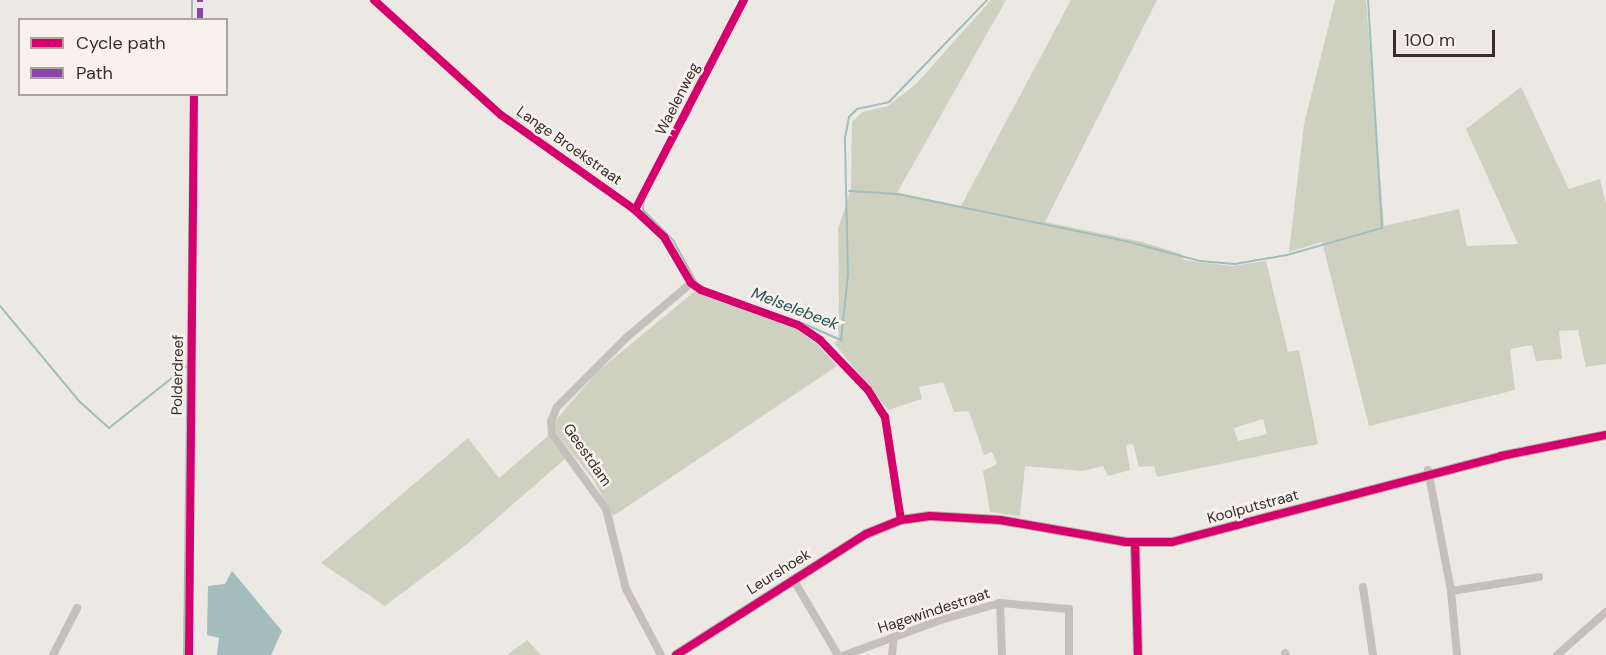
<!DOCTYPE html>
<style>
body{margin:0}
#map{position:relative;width:1606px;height:655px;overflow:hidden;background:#ece8e4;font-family:"DM Sans",sans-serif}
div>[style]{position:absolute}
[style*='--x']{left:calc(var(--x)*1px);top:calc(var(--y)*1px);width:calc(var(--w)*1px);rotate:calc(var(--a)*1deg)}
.green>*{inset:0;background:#ced1c0}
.water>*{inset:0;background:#a2bdbb}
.stream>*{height:2px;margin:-1px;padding:0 1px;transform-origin:1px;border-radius:1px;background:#a2bdbb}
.street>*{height:8px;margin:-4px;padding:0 4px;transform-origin:4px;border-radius:4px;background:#c6c0bc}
.secondary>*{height:10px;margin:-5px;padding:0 5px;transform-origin:5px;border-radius:5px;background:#b6b1ad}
.quiet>*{height:6px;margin-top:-3px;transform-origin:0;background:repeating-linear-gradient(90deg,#8e44ad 0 12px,transparent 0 18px)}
.cycleway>*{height:8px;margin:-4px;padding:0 4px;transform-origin:4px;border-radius:4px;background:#d6006c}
span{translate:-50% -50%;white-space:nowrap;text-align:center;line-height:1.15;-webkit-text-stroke:5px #f8f2ec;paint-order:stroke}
.street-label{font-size:15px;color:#372e2b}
.water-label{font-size:16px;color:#255253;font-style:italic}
.legend{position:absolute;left:18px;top:18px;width:210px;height:78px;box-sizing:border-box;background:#f8f2ec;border:2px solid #aba49f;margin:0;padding:8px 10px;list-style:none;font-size:18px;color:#372e2b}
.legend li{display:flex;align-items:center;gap:12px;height:30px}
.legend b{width:30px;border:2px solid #aba49f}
.scale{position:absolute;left:1393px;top:30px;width:102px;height:27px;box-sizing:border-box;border:3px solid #372e2b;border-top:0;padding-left:8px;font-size:18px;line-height:21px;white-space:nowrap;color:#372e2b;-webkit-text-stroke:4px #f8f2ec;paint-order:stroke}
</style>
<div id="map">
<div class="green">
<div style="clip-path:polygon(evenodd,991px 0,1006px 0,897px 193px,961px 206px,1071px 0,1157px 0,1045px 222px,1143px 242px,1181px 254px,1184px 260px,1232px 266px,1266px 261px,1288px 352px,1299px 350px,1318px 444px,1157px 477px,1154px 466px,1139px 467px,1133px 444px,1126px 445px,1130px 470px,1108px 476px,1103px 466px,1082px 471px,1025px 466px,1020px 516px,990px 512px,983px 471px,997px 464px,992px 452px,984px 455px,969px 411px,954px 412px,943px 382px,919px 387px,922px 399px,888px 410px,834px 343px,838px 341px,839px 304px,838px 229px,851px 189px,852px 122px,862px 112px,888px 106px,917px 83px,991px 0,1263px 419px,1267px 434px,1238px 441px,1234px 428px,1263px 419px)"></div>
<div style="clip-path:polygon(1335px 0,1366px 0,1384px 226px,1459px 209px,1467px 246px,1518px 244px,1466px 129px,1521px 87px,1569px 189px,1600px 179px,1606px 204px,1606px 364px,1586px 367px,1578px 330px,1559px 331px,1562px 359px,1536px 361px,1532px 345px,1510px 349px,1515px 390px,1369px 426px,1322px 242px,1289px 252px,1304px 124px)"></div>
<div style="clip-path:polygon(694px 292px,796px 329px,817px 344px,837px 366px,613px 516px,594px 481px,557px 434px,554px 422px,597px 372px)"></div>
<div style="clip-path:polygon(548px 436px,565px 459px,466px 545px,385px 606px,321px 563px,468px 438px,499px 478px)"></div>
<div style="clip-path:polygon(527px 640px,541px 655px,507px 655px)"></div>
</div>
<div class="water">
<div style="clip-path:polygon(232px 571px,282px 631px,271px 655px,217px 655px,219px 638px,207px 635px,208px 586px,225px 584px)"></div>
</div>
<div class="stream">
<div style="--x:192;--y:20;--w:20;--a:-90"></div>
<div style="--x:686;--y:120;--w:11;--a:-63"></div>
<div style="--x:849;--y:191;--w:49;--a:3.5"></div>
<div style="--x:898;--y:194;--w:236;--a:11.7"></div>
<div style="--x:1129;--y:242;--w:73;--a:15"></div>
<div style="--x:1200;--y:261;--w:35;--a:5"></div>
<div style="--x:1235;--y:264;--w:53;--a:-9.8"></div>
<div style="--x:1287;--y:255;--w:99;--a:-15.9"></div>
<div style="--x:1382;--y:228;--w:228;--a:-93.5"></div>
<div style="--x:644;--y:200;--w:10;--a:96"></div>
<div style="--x:643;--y:210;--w:42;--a:45"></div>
<div style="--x:673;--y:240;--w:48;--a:61.3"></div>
<div style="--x:0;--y:306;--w:125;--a:50.2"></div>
<div style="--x:80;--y:402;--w:39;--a:42"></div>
<div style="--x:109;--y:428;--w:100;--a:-38.5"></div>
<div style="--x:802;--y:323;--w:43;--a:23.6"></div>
<div style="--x:841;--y:340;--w:65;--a:-83.9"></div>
<div style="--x:848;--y:275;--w:137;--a:-91.3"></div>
<div style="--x:845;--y:138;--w:21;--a:-79"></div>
<div style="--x:849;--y:117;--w:11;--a:-45"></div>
<div style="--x:857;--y:109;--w:33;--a:-12"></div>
<div style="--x:889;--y:102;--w:141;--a:-46.1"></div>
<div style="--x:184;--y:655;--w:561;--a:-89.29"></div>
</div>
<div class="street">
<div style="--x:374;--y:0;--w:171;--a:42.2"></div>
<div style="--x:501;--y:115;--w:164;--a:35.3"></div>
<div style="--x:635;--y:210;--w:40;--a:43"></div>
<div style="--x:664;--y:237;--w:53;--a:59.6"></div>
<div style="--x:691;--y:283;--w:12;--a:35"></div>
<div style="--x:701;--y:290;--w:103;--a:19.8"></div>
<div style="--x:798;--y:325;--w:27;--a:34"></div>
<div style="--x:820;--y:340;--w:69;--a:46.2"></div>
<div style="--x:868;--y:390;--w:32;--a:58"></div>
<div style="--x:885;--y:417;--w:104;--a:81.2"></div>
<div style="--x:635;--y:210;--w:237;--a:-62.6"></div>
<div style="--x:1428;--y:470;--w:123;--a:79.2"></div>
<div style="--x:1451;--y:591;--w:64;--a:84.6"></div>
<div style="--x:793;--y:579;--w:88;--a:59.4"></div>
<div style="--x:1363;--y:587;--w:69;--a:81.6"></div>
<div style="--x:1451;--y:591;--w:89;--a:-9"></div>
<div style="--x:1000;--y:603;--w:52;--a:87.8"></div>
<div style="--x:1285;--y:653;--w:2;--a:63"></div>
<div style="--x:53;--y:655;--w:53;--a:-62.9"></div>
<div style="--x:661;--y:655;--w:75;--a:-117.9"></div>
<div style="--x:626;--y:589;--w:82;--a:-104"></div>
<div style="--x:606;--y:509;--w:92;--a:-125.8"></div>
<div style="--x:552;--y:434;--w:13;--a:-94"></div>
<div style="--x:551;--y:421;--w:15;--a:-67"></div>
<div style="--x:557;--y:407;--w:98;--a:-45"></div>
<div style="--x:626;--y:338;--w:85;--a:-40.2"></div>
<div style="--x:845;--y:655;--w:105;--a:-20"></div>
<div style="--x:944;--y:619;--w:58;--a:-15.9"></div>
<div style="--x:1000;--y:603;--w:69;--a:5"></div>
<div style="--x:1069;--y:609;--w:46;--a:90"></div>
<div style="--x:892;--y:655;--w:18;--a:-84"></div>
<div style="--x:1557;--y:655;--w:65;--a:-41.3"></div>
</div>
<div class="secondary">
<div style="--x:1135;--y:543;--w:112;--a:88.5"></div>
<div style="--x:676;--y:655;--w:225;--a:-32.5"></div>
<div style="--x:866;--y:534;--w:38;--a:-22"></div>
<div style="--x:901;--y:520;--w:29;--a:-8"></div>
<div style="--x:930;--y:516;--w:70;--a:3.3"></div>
<div style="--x:1000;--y:520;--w:128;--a:9.9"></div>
<div style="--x:1126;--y:542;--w:46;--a:0"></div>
<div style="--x:1172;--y:542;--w:340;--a:-14.6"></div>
<div style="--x:1501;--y:456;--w:107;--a:-11.3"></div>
</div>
<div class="quiet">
<div style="--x:200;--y:20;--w:20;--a:-90"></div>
</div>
<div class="cycleway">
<div style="--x:374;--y:0;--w:171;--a:42.2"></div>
<div style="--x:501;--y:115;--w:164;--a:35.3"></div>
<div style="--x:635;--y:210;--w:40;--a:43"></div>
<div style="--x:664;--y:237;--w:53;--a:59.6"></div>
<div style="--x:691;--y:283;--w:12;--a:35"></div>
<div style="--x:701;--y:290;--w:103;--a:19.8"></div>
<div style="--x:798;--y:325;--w:27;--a:34"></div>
<div style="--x:820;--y:340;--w:69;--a:46.2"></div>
<div style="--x:868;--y:390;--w:32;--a:58"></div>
<div style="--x:885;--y:417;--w:104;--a:81.2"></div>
<div style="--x:635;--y:210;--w:237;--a:-62.6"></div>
<div style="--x:1135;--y:543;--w:112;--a:88.5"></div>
<div style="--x:189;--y:655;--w:561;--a:-89.49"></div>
<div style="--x:676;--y:655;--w:225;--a:-32.5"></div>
<div style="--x:866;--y:534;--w:38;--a:-22"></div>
<div style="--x:901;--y:520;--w:29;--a:-8"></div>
<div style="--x:930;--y:516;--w:70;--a:3.3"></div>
<div style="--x:1000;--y:520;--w:128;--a:9.9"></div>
<div style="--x:1126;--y:542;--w:46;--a:0"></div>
<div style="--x:1172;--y:542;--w:340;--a:-14.6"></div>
<div style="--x:1501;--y:456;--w:107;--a:-11.3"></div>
</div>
<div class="street-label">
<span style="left:678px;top:99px;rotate:-63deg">Waelenweg</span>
<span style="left:569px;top:146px;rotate:35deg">Lange Broekstraat</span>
<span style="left:178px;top:375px;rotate:-89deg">Polderdreef</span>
<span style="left:587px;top:455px;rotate:55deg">Geestdam</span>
<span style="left:1253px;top:507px;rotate:-15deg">Koolputstraat</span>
<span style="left:779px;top:572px;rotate:-32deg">Leurshoek</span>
<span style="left:934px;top:611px;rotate:-18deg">Hagewindestraat</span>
</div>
<div class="water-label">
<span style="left:795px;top:309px;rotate:21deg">Melselebeek</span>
</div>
<ul class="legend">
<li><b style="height:8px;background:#d6006c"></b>Cycle path</li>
<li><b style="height:8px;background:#8e44ad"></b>Path</li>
</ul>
<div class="scale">100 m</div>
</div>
